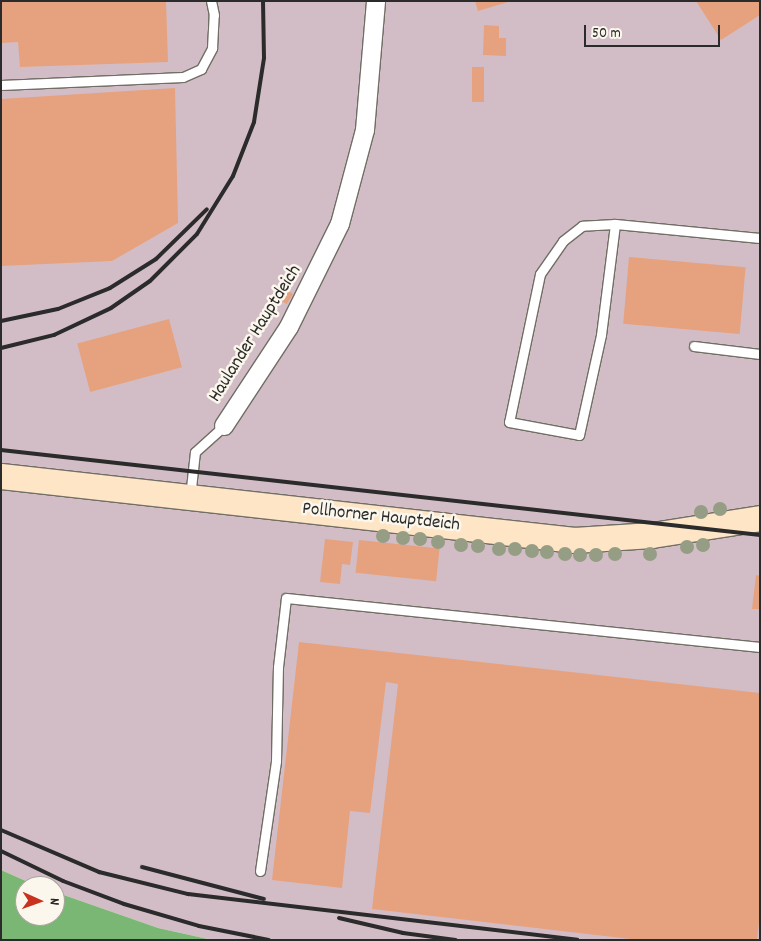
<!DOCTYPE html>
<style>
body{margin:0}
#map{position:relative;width:761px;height:941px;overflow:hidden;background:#f0ead1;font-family:Dekko,sans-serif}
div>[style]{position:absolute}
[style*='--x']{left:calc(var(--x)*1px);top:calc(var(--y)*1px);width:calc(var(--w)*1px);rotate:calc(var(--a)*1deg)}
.industrial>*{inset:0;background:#d2bdc6}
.forest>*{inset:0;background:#7ab674}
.building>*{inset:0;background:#e6a27e;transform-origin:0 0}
.roads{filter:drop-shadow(1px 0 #706e65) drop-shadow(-1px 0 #706e65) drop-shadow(0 1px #706e65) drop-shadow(0 -1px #706e65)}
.service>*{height:9px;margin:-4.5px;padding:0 4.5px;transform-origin:4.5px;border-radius:4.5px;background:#fff}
.minor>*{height:18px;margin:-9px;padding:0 9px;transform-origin:9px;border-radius:9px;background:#fff}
.secondary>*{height:25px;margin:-12.5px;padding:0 12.5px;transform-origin:12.5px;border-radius:12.5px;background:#fde5c5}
.rail>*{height:4px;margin:-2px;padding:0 2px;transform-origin:2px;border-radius:2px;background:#2b2b2b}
.trees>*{width:14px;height:14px;margin:-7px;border-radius:50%;background:#969d85}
span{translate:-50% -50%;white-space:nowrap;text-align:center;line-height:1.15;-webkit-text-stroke:5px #fbf7ec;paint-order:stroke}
.street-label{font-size:19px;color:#2b2b2b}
.frame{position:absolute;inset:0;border:2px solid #2b2b2b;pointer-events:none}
.north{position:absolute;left:15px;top:876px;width:50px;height:50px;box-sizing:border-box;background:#fbf7ec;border:1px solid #a8a59f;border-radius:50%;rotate:92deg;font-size:14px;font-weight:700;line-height:20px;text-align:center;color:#2b2b2b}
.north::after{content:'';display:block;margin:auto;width:18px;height:22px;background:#c8321e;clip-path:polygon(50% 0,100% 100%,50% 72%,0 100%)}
.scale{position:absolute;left:584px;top:25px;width:136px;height:22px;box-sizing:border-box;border:2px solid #2b2b2b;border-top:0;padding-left:6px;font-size:15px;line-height:18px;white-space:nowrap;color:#2b2b2b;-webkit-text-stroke:4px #fbf7ec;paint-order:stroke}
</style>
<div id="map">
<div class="industrial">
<div style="clip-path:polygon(1px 1px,760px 1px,760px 940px,212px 940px,158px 928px,55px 892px,55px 886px,37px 886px,1px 870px)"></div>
</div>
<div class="forest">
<div style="clip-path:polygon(1px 870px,37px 886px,25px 886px,25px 916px,55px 916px,55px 892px,158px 928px,212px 940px,1px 940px)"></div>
</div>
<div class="building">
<div style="clip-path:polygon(1px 1px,166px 1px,168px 62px,20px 67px,18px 42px,1px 43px)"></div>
<div style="clip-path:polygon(475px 1px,508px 1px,508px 2px,478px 11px)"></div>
<div style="clip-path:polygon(696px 1px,760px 1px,760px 15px,721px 40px)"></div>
<div style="clip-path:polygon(484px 25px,499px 26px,499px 38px,506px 38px,506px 56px,483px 55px)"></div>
<div style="left:472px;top:67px;width:12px;height:35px"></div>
<div style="clip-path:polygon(175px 88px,178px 223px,112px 261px,1px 266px,1px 99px)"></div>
<div style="left:629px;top:257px;width:117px;height:67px;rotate:5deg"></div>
<div style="left:282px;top:287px;width:13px;height:12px;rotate:32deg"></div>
<div style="left:169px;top:319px;width:50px;height:95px;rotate:75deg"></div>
<div style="clip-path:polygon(325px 539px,353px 542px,350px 565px,342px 564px,340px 584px,320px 582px)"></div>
<div style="left:359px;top:540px;width:81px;height:33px;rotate:6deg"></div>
<div style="clip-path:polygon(756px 575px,760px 576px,760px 609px,752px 609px)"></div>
<div style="clip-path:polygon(299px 642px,760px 693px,760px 913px,757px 940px,639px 940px,372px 909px,398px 684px,386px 682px,370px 813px,350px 811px,342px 888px,272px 880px)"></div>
</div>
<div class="roads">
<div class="service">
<div style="--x:1;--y:85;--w:182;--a:-2.5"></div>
<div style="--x:183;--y:77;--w:20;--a:-24"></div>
<div style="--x:201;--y:69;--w:24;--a:-62"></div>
<div style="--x:212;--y:48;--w:33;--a:-87"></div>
<div style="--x:214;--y:15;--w:14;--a:-102"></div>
<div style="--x:615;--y:224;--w:33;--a:177"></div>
<div style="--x:582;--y:226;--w:24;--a:142"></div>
<div style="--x:563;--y:241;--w:40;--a:124.9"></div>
<div style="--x:540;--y:274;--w:151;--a:101.8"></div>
<div style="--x:509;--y:422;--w:71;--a:10.5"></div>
<div style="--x:579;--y:435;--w:102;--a:-77.6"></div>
<div style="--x:601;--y:335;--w:112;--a:-82.8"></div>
<div style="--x:615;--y:224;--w:146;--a:5.5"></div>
<div style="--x:694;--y:346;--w:66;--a:6.9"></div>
<div style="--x:190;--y:497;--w:45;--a:-83.7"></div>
<div style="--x:195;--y:452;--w:39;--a:-42"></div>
<div style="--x:260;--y:871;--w:111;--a:-81.7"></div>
<div style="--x:276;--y:761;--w:94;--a:-88.8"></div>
<div style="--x:278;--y:667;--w:69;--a:-83.4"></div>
<div style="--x:286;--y:598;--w:477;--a:5.9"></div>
</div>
<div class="minor">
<div style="--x:224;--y:426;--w:118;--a:-56.7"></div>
<div style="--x:289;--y:327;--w:115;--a:-63.7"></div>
<div style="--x:340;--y:224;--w:97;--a:-75.1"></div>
<div style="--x:365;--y:130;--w:129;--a:-85.1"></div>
</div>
<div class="secondary">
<div style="--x:1;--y:476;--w:577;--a:6.37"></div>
<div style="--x:574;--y:540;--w:78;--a:-3.7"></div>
<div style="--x:652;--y:535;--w:109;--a:-8.9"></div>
</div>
</div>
<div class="rail">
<div style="--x:1;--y:321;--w:58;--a:-11.9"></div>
<div style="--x:58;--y:309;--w:56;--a:-22"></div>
<div style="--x:110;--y:288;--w:54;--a:-32.2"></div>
<div style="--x:156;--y:259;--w:71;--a:-44.4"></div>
<div style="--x:1;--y:348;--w:55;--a:-13.8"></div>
<div style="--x:54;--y:335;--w:63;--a:-25.3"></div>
<div style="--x:111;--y:308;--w:47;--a:-34.7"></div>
<div style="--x:150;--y:281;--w:66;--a:-45"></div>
<div style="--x:197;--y:234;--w:68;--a:-58.2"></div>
<div style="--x:233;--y:176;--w:58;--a:-68.7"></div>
<div style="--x:254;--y:122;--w:65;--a:-81.1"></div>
<div style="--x:264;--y:58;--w:57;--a:-91"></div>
<div style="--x:1;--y:450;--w:764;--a:6.39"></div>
<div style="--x:1;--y:830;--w:107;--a:23.2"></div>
<div style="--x:99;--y:872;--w:92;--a:13.9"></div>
<div style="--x:188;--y:894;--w:392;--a:6.7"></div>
<div style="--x:1;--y:851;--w:69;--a:25.8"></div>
<div style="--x:63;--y:881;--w:65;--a:20.7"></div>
<div style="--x:124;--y:904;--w:78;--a:16.3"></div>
<div style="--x:199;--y:926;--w:71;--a:11.3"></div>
<div style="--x:142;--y:867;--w:126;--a:14.7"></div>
<div style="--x:339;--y:918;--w:66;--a:13.2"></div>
<div style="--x:403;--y:933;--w:53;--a:7.5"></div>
</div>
<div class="trees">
<div style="left:720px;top:509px"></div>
<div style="left:701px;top:512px"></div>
<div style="left:383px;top:536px"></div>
<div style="left:403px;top:538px"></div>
<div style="left:420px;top:539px"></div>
<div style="left:438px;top:542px"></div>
<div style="left:461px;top:545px"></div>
<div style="left:703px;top:545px"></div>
<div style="left:478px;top:546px"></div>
<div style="left:687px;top:547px"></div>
<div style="left:499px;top:549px"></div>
<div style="left:515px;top:549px"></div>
<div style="left:532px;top:551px"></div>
<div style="left:547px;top:552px"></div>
<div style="left:565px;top:554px"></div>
<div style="left:615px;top:554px"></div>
<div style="left:650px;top:554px"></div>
<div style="left:580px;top:555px"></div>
<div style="left:596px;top:555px"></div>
</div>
<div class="street-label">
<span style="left:256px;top:334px;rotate:-58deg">Haulander Hauptdeich</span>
<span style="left:381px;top:518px;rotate:6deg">Pollhorner Hauptdeich</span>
</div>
<div class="frame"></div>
<div class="north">N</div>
<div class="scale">50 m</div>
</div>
